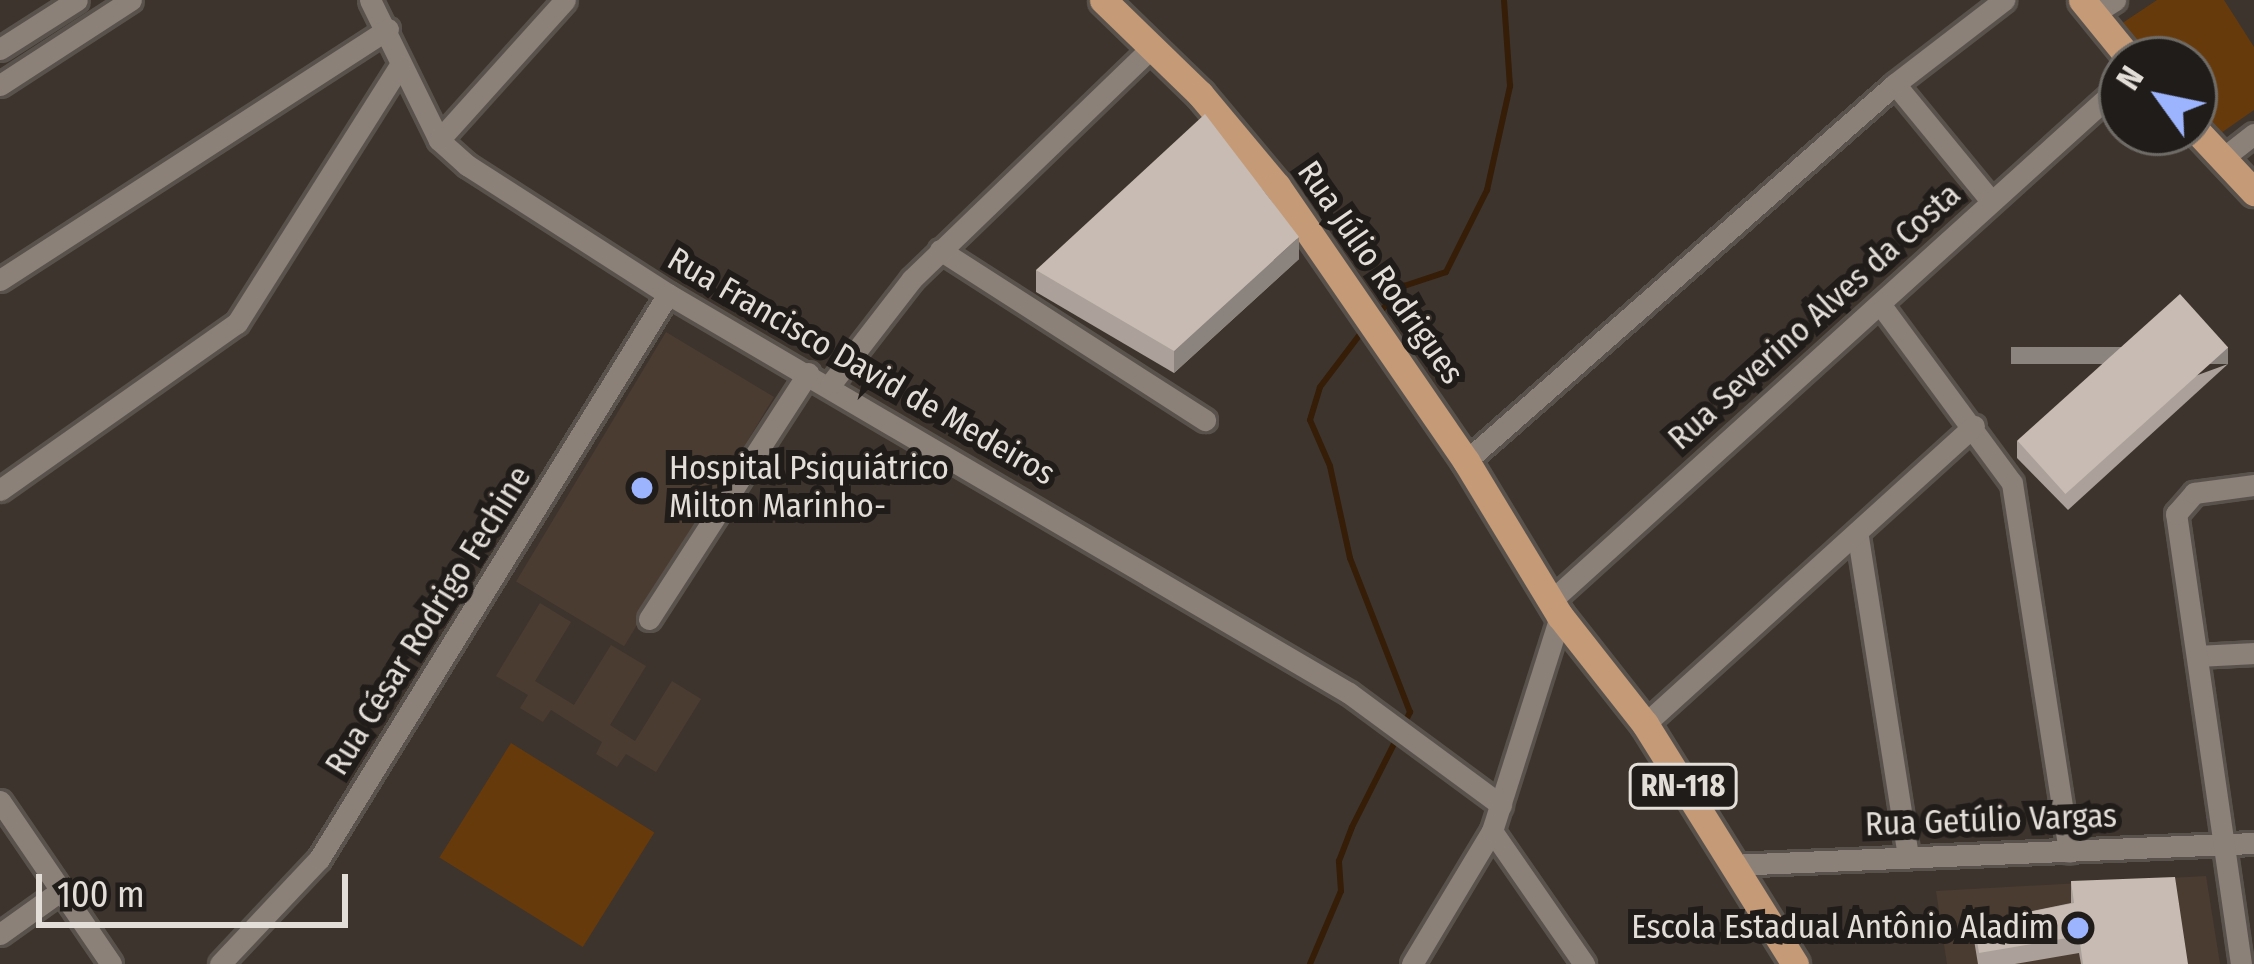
<!DOCTYPE html>
<meta charset="utf-8">
<style>
body{margin:0}
#map{position:relative;width:2254px;height:964px;overflow:hidden;background:#3d342d;font-family:"Fira Sans Condensed",sans-serif}
div>[style]{position:absolute}
[style*='--x']{left:calc(var(--x)*1px);top:calc(var(--y)*1px);width:calc(var(--w)*1px);rotate:calc(var(--a)*1deg)}
.built>*{inset:0;background:#4b3c31;transform-origin:0 0}
.green>*{inset:0;background:#673a0b;transform-origin:0 0}
.stream>*{height:6px;margin:-3px;padding:0 3px;transform-origin:3px;border-radius:3px;background:#351d07}
.roads{filter:drop-shadow(3px 0 #59524c) drop-shadow(-3px 0 #59524c) drop-shadow(0 3px #59524c) drop-shadow(0 -3px #59524c)}
.minor>*{height:21px;margin:-10.5px;padding:0 10.5px;transform-origin:10.5px;border-radius:10.5px;background:#8b8179}
.major>*{height:27px;margin:-13.5px;padding:0 13.5px;transform-origin:13.5px;border-radius:13.5px;background:#c59a77}
.wall>*{inset:0;background:#aba19a}
.shaded-wall>*{inset:0;background:#8b837d;transform-origin:0 0}
.building>*{inset:0;background:#c7bbb3;transform-origin:0 0}
.dots>*{width:33px;height:33px;translate:-50% -50%;box-sizing:border-box;border:6px solid #201c19;border-radius:50%}
span{translate:-50% -50%;white-space:nowrap;text-align:center;line-height:1.15;-webkit-text-stroke:12px #201c19;paint-order:stroke}
.shield-label span{padding:3px 9px;background:#201c19;border:3px solid;border-radius:9px;-webkit-text-stroke-width:0}
.shield-label{font-size:30px;color:#e4ded9;font-weight:700}
.street-label{font-size:33px;color:#e4ded9}
.poi-label{font-size:33px;color:#e4ded9}
.left{translate:0 -50%;text-align:left}
.right{translate:-100% -50%;text-align:right}
.north{position:absolute;left:2098px;top:36px;width:120px;height:120px;box-sizing:border-box;background:#201c19;border:3px solid #6e6a66;border-radius:50%;rotate:303deg;font-size:33px;font-weight:700;line-height:48px;text-align:center;color:#e4ded9}
.north::after{content:'';display:block;margin:auto;width:42px;height:54px;background:#9cb4fd;clip-path:polygon(50% 0,100% 100%,50% 72%,0 100%)}
.scale{position:absolute;left:36px;top:874px;width:312px;height:54px;box-sizing:border-box;border:6px solid #e4ded9;border-top:0;padding-left:15px;font-size:36px;line-height:42px;white-space:nowrap;color:#e4ded9;-webkit-text-stroke:9px #201c19;paint-order:stroke}
</style>
<div id="map">
<div class="built">
<div style="left:666px;top:332px;width:126px;height:291px;rotate:31deg"></div>
<div style="clip-path:polygon(540px 603px,571px 622px,535px 681px,574px 705px,611px 645px,646px 666px,610px 725px,635px 741px,672px 681px,701px 699px,656px 772px,626px 754px,617px 767px,596px 754px,602px 742px,551px 710px,543px 722px,520px 708px,528px 695px,496px 676px)"></div>
<div style="clip-path:polygon(2206px 876px,2220px 964px,1947px 964px,1936px 891px)"></div>
</div>
<div class="green">
<div style="clip-path:polygon(2157px 0,2224px 0,2254px 47px,2254px 110px,2208px 142px,2194px 125px,2194px 60px,2141px 60px,2115px 28px)"></div>
<div style="left:511px;top:743px;width:169px;height:135px;rotate:32deg"></div>
</div>
<div class="stream">
<div style="--x:1377;--y:315;--w:40;--a:-47"></div>
<div style="--x:1404;--y:286;--w:44;--a:-18.4"></div>
<div style="--x:1446;--y:272;--w:92;--a:-63.4"></div>
<div style="--x:1487;--y:190;--w:107;--a:-77.5"></div>
<div style="--x:1510;--y:86;--w:86;--a:-94"></div>
<div style="--x:1310;--y:964;--w:79;--a:-67"></div>
<div style="--x:1341;--y:891;--w:30;--a:-94"></div>
<div style="--x:1339;--y:861;--w:36;--a:-69"></div>
<div style="--x:1352;--y:827;--w:129;--a:-63.2"></div>
<div style="--x:1410;--y:712;--w:165;--a:-111.3"></div>
<div style="--x:1350;--y:558;--w:94;--a:-102.3"></div>
<div style="--x:1330;--y:466;--w:50;--a:-113.5"></div>
<div style="--x:1310;--y:420;--w:34;--a:-73"></div>
<div style="--x:1320;--y:387;--w:73;--a:-52.8"></div>
</div>
<div class="roads">
<div class="minor">
<div style="--x:370;--y:0;--w:156;--a:63.8"></div>
<div style="--x:439;--y:140;--w:38;--a:42"></div>
<div style="--x:467;--y:165;--w:239;--a:32.7"></div>
<div style="--x:668;--y:294;--w:789;--a:30.37"></div>
<div style="--x:1349;--y:693;--w:189;--a:36.4"></div>
<div style="--x:2093;--y:14;--w:26;--a:-32"></div>
<div style="--x:0;--y:49;--w:91;--a:-32.5"></div>
<div style="--x:1895;--y:84;--w:151;--a:50.6"></div>
<div style="--x:0;--y:85;--w:156;--a:-33"></div>
<div style="--x:439;--y:140;--w:188;--a:-48"></div>
<div style="--x:2223;--y:158;--w:39;--a:-38"></div>
<div style="--x:940;--y:250;--w:315;--a:32.7"></div>
<div style="--x:0;--y:280;--w:462;--a:-32.9"></div>
<div style="--x:1880;--y:304;--w:222;--a:53.6"></div>
<div style="--x:2012;--y:483;--w:373;--a:81.2"></div>
<div style="--x:830;--y:385;--w:134;--a:-52.3"></div>
<div style="--x:912;--y:279;--w:335;--a:-44"></div>
<div style="--x:1466;--y:461;--w:571;--a:-41.31"></div>
<div style="--x:1895;--y:84;--w:138;--a:-37.6"></div>
<div style="--x:0;--y:490;--w:290;--a:-35.2"></div>
<div style="--x:237;--y:323;--w:305;--a:-57.7"></div>
<div style="--x:1858;--y:537;--w:323;--a:81.1"></div>
<div style="--x:1552;--y:600;--w:769;--a:-42.15"></div>
<div style="--x:649;--y:619;--w:293;--a:-57.1"></div>
<div style="--x:2198;--y:656;--w:56;--a:-3.1"></div>
<div style="--x:1645;--y:724;--w:444;--a:-42.2"></div>
<div style="--x:0;--y:801;--w:197;--a:55.7"></div>
<div style="--x:1492;--y:831;--w:162;--a:55.3"></div>
<div style="--x:1731;--y:865;--w:523;--a:-2.41"></div>
<div style="--x:0;--y:934;--w:74;--a:-35.6"></div>
<div style="--x:220;--y:964;--w:144;--a:-46.7"></div>
<div style="--x:319;--y:859;--w:664;--a:-58.3"></div>
<div style="--x:1412;--y:964;--w:155;--a:-59"></div>
<div style="--x:1492;--y:831;--w:225;--a:-72.4"></div>
<div style="--x:2241;--y:964;--w:455;--a:-98.2"></div>
<div style="--x:2176;--y:514;--w:28;--a:-49"></div>
<div style="--x:2194;--y:493;--w:61;--a:-7.6"></div>
</div>
<div class="major">
<div style="--x:1103;--y:0;--w:135;--a:44.1"></div>
<div style="--x:1200;--y:94;--w:120;--a:50.1"></div>
<div style="--x:1277;--y:186;--w:334;--a:55.5"></div>
<div style="--x:1466;--y:461;--w:181;--a:58.8"></div>
<div style="--x:1560;--y:616;--w:137;--a:51.8"></div>
<div style="--x:1645;--y:724;--w:283;--a:58"></div>
<div style="--x:2082;--y:0;--w:77;--a:50.8"></div>
<div style="--x:2194;--y:128;--w:88;--a:46.8"></div>
</div>
</div>
<div class="wall">
<div style="clip-path:polygon(1299px 259px,1174px 373px,1036px 292px,1036px 270px)"></div>
<div style="clip-path:polygon(2228px 364px,2068px 510px,2017px 458px,2017px 441px)"></div>
<div style="clip-path:polygon(2071px 881px,2188px 964px,2081px 964px,2079px 953px,2015px 964px,1978px 964px,1974px 940px,1974px 923px,2071px 903px)"></div>
</div>
<div class="shaded-wall">
<div style="clip-path:polygon(1299px 237px,1299px 259px,1174px 373px,1174px 351px)"></div>
<div style="left:2228px;top:347px;width:17px;height:217px;rotate:90deg"></div>
</div>
<div class="building">
<div style="clip-path:polygon(1205px 114px,1299px 237px,1174px 351px,1036px 270px)"></div>
<div style="left:2180px;top:294px;width:72px;height:219px;rotate:48deg"></div>
<div style="clip-path:polygon(2175px 877px,2188px 964px,2083px 964px,2079px 936px,1979px 953px,1974px 923px,2074px 903px,2071px 881px)"></div>
</div>
<div class="dots">
<div style="left:642px;top:488px;background:#9cb4fd"></div>
<div style="left:2078px;top:928px;background:#9cb4fd"></div>
</div>
<div class="shield-label">
<span style="left:1683px;top:786px">RN-118</span>
</div>
<div class="street-label">
<span style="left:1380px;top:273px;rotate:55deg">Rua Júlio Rodrigues</span>
<span style="left:1815px;top:317px;rotate:-42deg">Rua Severino Alves da Costa</span>
<span style="left:861px;top:367px;rotate:30deg">Rua Francisco David de Medeiros</span>
<span style="left:429px;top:621px;rotate:-58deg">Rua César Rodrigo Fechine</span>
<span style="left:1991px;top:821px;rotate:-2deg">Rua Getúlio Vargas</span>
</div>
<div class="poi-label">
<span class="left" style="left:669px;top:488px">Hospital Psiquiátrico<br>Milton Marinho-</span>
<span class="right" style="left:2054px;top:928px">Escola Estadual Antônio Aladim</span>
</div>
<div class="north">N</div>
<div class="scale">100 m</div>
</div>
